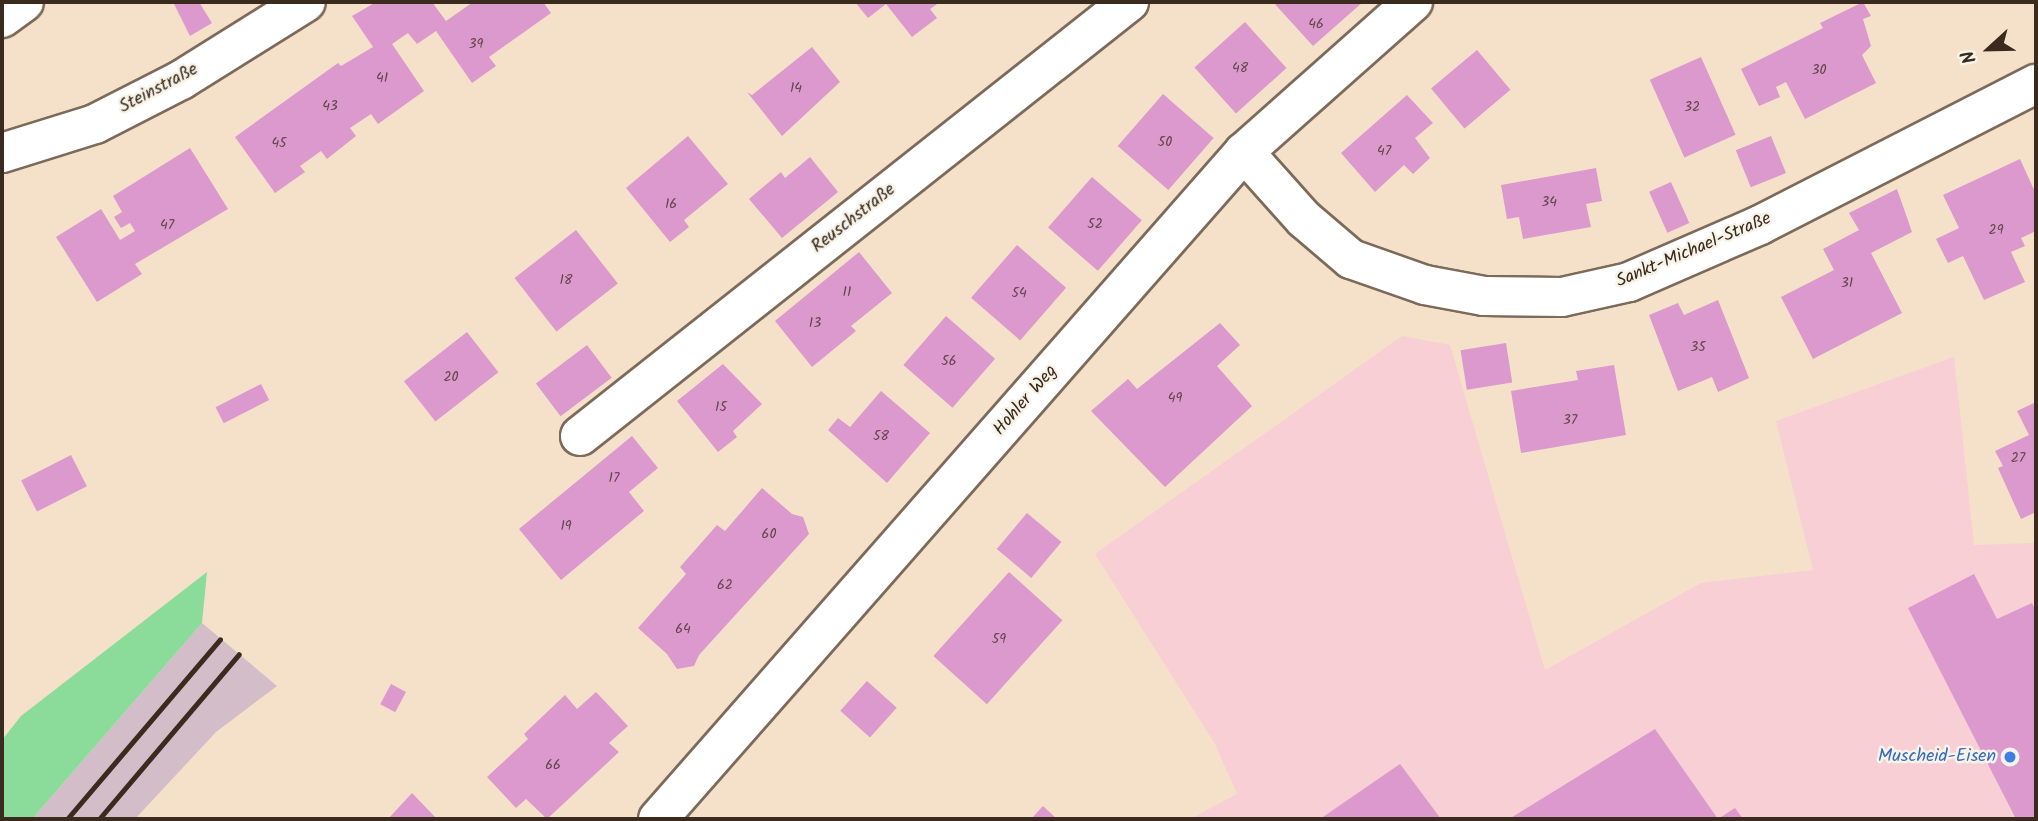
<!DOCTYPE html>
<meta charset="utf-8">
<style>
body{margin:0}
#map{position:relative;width:2038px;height:821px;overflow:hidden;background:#f5e1c9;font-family:Kalam,sans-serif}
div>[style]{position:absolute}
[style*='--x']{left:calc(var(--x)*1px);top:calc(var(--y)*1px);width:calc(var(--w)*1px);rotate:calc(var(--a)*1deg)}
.built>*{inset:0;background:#f7cfd4}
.industrial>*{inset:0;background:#d2bdc8}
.green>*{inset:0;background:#8bdb9a}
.building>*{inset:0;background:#db99ce;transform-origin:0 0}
.roads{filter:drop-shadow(2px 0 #7c6a5a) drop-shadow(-2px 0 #7c6a5a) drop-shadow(0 2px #7c6a5a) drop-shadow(0 -2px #7c6a5a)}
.minor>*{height:38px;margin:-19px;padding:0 19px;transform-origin:19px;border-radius:19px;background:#fff}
.rail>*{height:5px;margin:-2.5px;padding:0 2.5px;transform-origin:2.5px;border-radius:2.5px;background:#3b2a1e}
.dots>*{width:19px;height:19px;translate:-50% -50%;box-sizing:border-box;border:4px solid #f7f3e8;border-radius:50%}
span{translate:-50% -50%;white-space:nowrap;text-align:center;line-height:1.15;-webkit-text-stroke:5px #f7f3e8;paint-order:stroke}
.number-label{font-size:14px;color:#63464a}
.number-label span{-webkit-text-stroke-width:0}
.street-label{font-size:18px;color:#3b2a1e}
.shop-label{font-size:18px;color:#366cbe}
.right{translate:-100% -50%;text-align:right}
.frame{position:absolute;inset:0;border:4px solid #3b2a1e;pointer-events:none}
.north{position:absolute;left:1954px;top:14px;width:70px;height:70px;-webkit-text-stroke:5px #f7f3e8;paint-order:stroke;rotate:248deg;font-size:19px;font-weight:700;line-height:28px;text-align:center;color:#3b2a1e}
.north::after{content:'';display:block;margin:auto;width:24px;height:32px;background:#3b2a1e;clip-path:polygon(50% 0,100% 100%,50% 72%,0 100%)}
</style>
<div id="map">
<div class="built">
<div style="clip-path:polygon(1402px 336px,1450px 345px,1545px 670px,1701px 583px,1813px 570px,1776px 421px,1954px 357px,1974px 545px,2036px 543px,2036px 819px,1190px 819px,1237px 794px,1215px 744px,1095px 554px)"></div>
</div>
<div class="industrial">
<div style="clip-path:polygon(202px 623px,277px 686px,216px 732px,135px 819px,32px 819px)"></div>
</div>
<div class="green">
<div style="clip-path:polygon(207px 572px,202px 623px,32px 819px,2px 819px,2px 740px,21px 716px)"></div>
</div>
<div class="building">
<div style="clip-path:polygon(173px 2px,199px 2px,212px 23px,190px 36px)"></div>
<div style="clip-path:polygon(376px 2px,432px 2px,446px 21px,473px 2px,543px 2px,551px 13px,489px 57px,496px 66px,472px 83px,436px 31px,417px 44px,408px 33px,392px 44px,424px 91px,378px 124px,371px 114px,350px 128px,356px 136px,327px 159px,321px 151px,300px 166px,305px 172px,275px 193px,235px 137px,338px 63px,341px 66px,373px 47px,352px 16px)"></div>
<div style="clip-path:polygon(855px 2px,940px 2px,930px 9px,937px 18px,912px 37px,886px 4px,868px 18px)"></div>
<div style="clip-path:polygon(1273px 2px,1363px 2px,1313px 46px)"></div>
<div style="clip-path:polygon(1863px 2px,1871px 16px,1863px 19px,1871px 46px,1862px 55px,1876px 83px,1805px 119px,1786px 82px,1776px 87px,1780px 97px,1759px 106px,1741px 69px,1823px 28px,1820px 23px)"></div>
<div style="left:1245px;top:22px;width:62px;height:68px;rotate:48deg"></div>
<div style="clip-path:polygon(812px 47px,840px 82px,782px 136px,747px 92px,752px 95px)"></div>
<div style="left:1477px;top:50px;width:52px;height:60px;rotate:50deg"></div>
<div style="left:1701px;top:57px;width:85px;height:56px;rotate:66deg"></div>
<div style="left:1163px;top:94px;width:67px;height:69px;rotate:41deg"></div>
<div style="clip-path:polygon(1407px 95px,1433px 123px,1415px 138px,1430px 158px,1413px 174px,1404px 165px,1375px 192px,1341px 153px)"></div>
<div style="clip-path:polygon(688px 136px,728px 184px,684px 220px,689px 227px,670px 242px,626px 188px)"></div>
<div style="left:1771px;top:136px;width:40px;height:38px;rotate:68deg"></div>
<div style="clip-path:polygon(190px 148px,228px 209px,135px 264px,142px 274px,97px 302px,56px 237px,101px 209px,120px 240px,135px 231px,130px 223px,121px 228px,114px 217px,122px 212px,113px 196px)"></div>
<div style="clip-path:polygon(810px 157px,838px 192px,782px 238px,749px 199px,781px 172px,785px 178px)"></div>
<div style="clip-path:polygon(2020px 159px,2036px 194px,2036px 231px,2021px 238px,2025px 246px,2011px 252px,2025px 282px,1984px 300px,1963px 256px,1948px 263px,1936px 239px,1959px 228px,1943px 195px)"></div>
<div style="clip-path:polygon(1596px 168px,1602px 201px,1586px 204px,1591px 227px,1523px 239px,1519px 217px,1507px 219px,1501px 185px)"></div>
<div style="left:1092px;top:177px;width:66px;height:67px;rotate:41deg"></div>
<div style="left:1671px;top:182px;width:45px;height:24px;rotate:66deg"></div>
<div style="clip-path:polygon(1897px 189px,1912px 232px,1871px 253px,1902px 313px,1813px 359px,1781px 297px,1834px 270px,1823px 249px,1859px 230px,1849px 213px)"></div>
<div style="left:576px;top:230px;width:68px;height:78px;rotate:52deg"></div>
<div style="left:1017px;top:245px;width:65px;height:70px;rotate:41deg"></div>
<div style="clip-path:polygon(859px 252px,892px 293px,851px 326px,856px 331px,812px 367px,775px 321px)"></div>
<div style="clip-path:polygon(1718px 300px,1749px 378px,1718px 392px,1712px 377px,1678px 391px,1649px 315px,1678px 303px,1684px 315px)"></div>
<div style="left:946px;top:316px;width:65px;height:65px;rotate:41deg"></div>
<div style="clip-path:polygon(1220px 323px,1240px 345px,1217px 366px,1252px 406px,1165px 487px,1091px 411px,1128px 379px,1137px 389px)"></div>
<div style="left:467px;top:332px;width:51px;height:80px;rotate:52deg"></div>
<div style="left:1506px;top:343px;width:40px;height:46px;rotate:81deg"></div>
<div style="left:587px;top:345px;width:41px;height:64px;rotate:53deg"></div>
<div style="clip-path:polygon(723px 364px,762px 404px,733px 431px,737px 437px,718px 452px,677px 401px)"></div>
<div style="clip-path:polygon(1614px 365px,1626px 435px,1521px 453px,1511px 391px,1578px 380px,1576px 371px)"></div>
<div style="left:261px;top:384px;width:18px;height:51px;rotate:63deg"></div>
<div style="clip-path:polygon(881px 391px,930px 433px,887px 483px,828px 430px,838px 418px,850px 427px)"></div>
<div style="clip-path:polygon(2036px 402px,2036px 512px,2021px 519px,1998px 468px,2003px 466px,1995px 451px,2029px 435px,2017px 411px)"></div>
<div style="clip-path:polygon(632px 436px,658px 468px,629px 492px,644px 511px,561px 580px,519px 529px)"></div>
<div style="left:71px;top:455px;width:35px;height:56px;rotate:63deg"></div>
<div style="clip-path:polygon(762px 488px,792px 514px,803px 517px,809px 534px,699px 655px,694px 666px,677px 669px,667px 654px,638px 628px,686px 574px,680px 567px,717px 525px,725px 531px)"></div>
<div style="left:1027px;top:513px;width:45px;height:47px;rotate:40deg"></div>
<div style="left:1009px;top:572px;width:72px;height:113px;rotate:42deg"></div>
<div style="clip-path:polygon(1974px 574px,1997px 619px,2032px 603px,2036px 611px,2036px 819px,2016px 819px,1908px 608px)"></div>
<div style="left:867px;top:681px;width:40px;height:40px;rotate:42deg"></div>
<div style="left:391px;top:684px;width:17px;height:23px;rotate:28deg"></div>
<div style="clip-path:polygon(596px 692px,628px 726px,609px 743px,619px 752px,547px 819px,526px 799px,516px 808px,487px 777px,528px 739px,524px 734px,565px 695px,577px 709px)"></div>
<div style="clip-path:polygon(1655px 729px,1718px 819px,1735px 808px,1743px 819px,1509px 819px)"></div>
<div style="clip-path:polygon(1400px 764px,1441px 819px,1320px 819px)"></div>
<div style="clip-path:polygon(412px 793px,437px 819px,388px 819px)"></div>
<div style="clip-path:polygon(1043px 806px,1057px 819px,1031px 819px)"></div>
</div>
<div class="roads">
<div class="minor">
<div style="--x:2;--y:18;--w:27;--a:-36"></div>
<div style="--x:1244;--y:152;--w:90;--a:48.2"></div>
<div style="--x:1304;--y:219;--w:62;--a:40.4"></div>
<div style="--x:1351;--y:259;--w:78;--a:19.4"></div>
<div style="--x:1425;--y:285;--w:60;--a:10.6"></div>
<div style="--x:1484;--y:296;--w:78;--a:0.7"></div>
<div style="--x:1562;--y:297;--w:69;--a:-12.6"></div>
<div style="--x:1629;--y:282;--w:143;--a:-23.5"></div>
<div style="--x:1760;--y:225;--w:310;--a:-27.1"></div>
<div style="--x:2;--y:153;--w:97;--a:-17.3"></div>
<div style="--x:95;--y:124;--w:97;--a:-27.1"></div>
<div style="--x:181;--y:80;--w:147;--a:-32"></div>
<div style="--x:580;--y:436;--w:700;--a:-38.33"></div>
<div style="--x:658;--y:819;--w:888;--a:-48.7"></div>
<div style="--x:1244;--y:152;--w:226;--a:-41.6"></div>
</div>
</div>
<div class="rail">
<div style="--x:67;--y:819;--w:236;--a:-49.6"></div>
<div style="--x:99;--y:819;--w:216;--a:-49.7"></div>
</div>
<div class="dots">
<div style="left:2010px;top:757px;background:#3f7fe0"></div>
</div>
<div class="number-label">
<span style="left:1316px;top:24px">46</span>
<span style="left:476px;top:44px">39</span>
<span style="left:1240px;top:68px">48</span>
<span style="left:1819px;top:70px">30</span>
<span style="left:382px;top:78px">41</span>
<span style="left:796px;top:88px">14</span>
<span style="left:330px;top:106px">43</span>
<span style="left:1692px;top:107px">32</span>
<span style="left:1165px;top:142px">50</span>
<span style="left:279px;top:143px">45</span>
<span style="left:1384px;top:151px">47</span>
<span style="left:1549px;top:202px">34</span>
<span style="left:671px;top:204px">16</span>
<span style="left:1095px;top:224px">52</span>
<span style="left:167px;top:225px">47</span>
<span style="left:1996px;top:230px">29</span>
<span style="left:566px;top:280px">18</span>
<span style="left:1847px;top:283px">31</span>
<span style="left:847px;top:292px">11</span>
<span style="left:1019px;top:293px">54</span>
<span style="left:815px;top:323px">13</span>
<span style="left:1698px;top:347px">35</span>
<span style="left:949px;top:361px">56</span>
<span style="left:451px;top:377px">20</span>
<span style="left:1175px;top:398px">49</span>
<span style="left:721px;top:407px">15</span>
<span style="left:1570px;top:420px">37</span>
<span style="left:881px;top:436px">58</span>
<span style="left:2018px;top:458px">27</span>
<span style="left:614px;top:478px">17</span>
<span style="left:566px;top:526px">19</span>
<span style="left:769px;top:534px">60</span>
<span style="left:725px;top:585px">62</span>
<span style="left:683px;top:629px">64</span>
<span style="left:999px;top:639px">59</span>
<span style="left:553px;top:765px">66</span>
</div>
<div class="street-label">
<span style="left:159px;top:89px;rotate:-28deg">Steinstraße</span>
<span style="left:854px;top:219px;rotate:-38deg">Reuschstraße</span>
<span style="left:1694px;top:251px;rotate:-23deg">Sankt-Michael-Straße</span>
<span style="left:1026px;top:401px;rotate:-49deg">Hohler Weg</span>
</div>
<div class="shop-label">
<span class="right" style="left:1996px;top:757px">Muscheid-Eisen</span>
</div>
<div class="frame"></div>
<div class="north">N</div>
</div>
